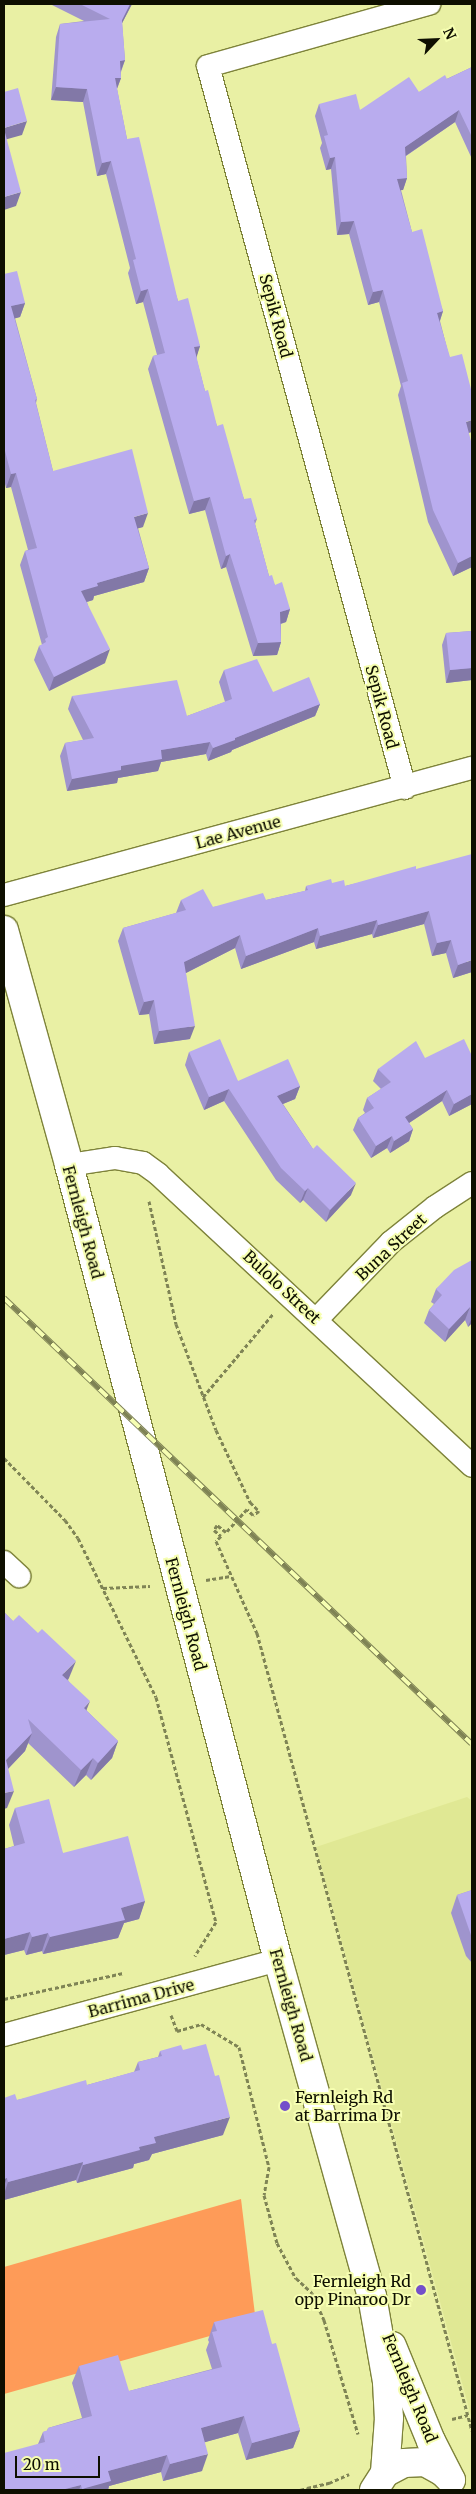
<!DOCTYPE html>
<style>
body{margin:0}
#map{position:relative;width:476px;height:2494px;overflow:hidden;background:#e9f0a4;font-family:Merriweather,serif}
div>[style]{position:absolute}
[style*='--x']{left:calc(var(--x)*1px);top:calc(var(--y)*1px);width:calc(var(--w)*1px);rotate:calc(var(--a)*1deg)}
.built>*{inset:0;background:#e0e894}
.green>*{inset:0;background:#fe9b58}
.path>*{height:3px;margin-top:-1.5px;transform-origin:0;background:repeating-linear-gradient(90deg,#7f8455 0 4px,transparent 0 6.5px)}
.roads{filter:drop-shadow(1px 0 #7e833a) drop-shadow(-1px 0 #7e833a) drop-shadow(0 1px #7e833a) drop-shadow(0 -1px #7e833a)}
.street>*{height:22px;margin:-11px;padding:0 11px;transform-origin:11px;border-radius:11px;background:#fff}
.secondary>*{height:28px;margin:-14px;padding:0 14px;transform-origin:14px;border-radius:14px;background:#fff}
.rail>*{height:5.5px;margin-top:-2.75px;transform-origin:0;background:repeating-linear-gradient(90deg,#f6feb1 0 11px,#7f8354 0 22px);box-sizing:border-box;border-block:1px solid #7f8354}
.wall>*{inset:0;background:#9f94cd}
.shaded-wall>*{inset:0;background:#8278a7}
.building>*{inset:0;background:#b9acee}
.dots>*{width:14px;height:14px;translate:-50% -50%;box-sizing:border-box;border:2px solid #f6feb1;border-radius:50%}
span{translate:-50% -50%;white-space:nowrap;text-align:center;line-height:1.15;-webkit-text-stroke:4px #f6feb1;paint-order:stroke}
.street-label{font-size:16px;color:#0e0f00}
.poi-label{font-size:16px;color:#0e0f00}
.left{translate:0 -50%;text-align:left}
.right{translate:-100% -50%;text-align:right}
.frame{position:absolute;inset:0;border:5px solid #0e0f00;pointer-events:none}
.north{position:absolute;left:411px;top:15px;width:50px;height:50px;-webkit-text-stroke:4px #f6feb1;paint-order:stroke;rotate:65deg;font-size:14px;font-weight:700;line-height:20px;text-align:center;color:#0e0f00}
.north::after{content:'';display:block;margin:auto;width:18px;height:22px;background:#0e0f00;clip-path:polygon(50% 0,100% 100%,50% 72%,0 100%)}
.scale{position:absolute;left:15px;top:2456px;width:85px;height:22px;box-sizing:border-box;border:2px solid #0e0f00;border-top:0;padding-left:6px;font-size:15px;line-height:18px;white-space:nowrap;color:#0e0f00;-webkit-text-stroke:4px #f6feb1;paint-order:stroke}
</style>
<div id="map">
<div class="built">
<div style="clip-path:polygon(467px 1797px,472px 1801px,472px 2419px,316px 1847px)"></div>
</div>
<div class="green">
<div style="clip-path:polygon(241px 2199px,256px 2323px,4px 2394px,4px 2267px)"></div>
</div>
<div class="path">
<div style="--x:149;--y:1201;--w:126;--a:77.6"></div>
<div style="--x:176;--y:1324;--w:113;--a:69.3"></div>
<div style="--x:216;--y:1430;--w:80;--a:64.7"></div>
<div style="--x:250;--y:1502;--w:13;--a:45"></div>
<div style="--x:259;--y:1511;--w:7;--a:146"></div>
<div style="--x:253;--y:1515;--w:8;--a:-135"></div>
<div style="--x:247;--y:1509;--w:31;--a:132"></div>
<div style="--x:226;--y:1532;--w:11;--a:-142"></div>
<div style="--x:217;--y:1525;--w:6;--a:121"></div>
<div style="--x:214;--y:1530;--w:9;--a:41"></div>
<div style="--x:221;--y:1536;--w:7;--a:135"></div>
<div style="--x:216;--y:1541;--w:101;--a:66"></div>
<div style="--x:257;--y:1633;--w:826;--a:74.92"></div>
<div style="--x:203;--y:1397;--w:109;--a:-49.9"></div>
<div style="--x:4;--y:1458;--w:87;--a:45.5"></div>
<div style="--x:65;--y:1520;--w:22;--a:54"></div>
<div style="--x:78;--y:1538;--w:177;--a:63.9"></div>
<div style="--x:156;--y:1697;--w:233;--a:75.1"></div>
<div style="--x:216;--y:1922;--w:40;--a:122"></div>
<div style="--x:206;--y:1580;--w:25;--a:-9"></div>
<div style="--x:103;--y:1588;--w:47;--a:-2.4"></div>
<div style="--x:4;--y:1999;--w:122;--a:-12.3"></div>
<div style="--x:171;--y:2015;--w:17;--a:69"></div>
<div style="--x:177;--y:2031;--w:25;--a:-16"></div>
<div style="--x:201;--y:2024;--w:44;--a:31.2"></div>
<div style="--x:239;--y:2047;--w:124;--a:76"></div>
<div style="--x:269;--y:2167;--w:28;--a:100"></div>
<div style="--x:264;--y:2195;--w:50;--a:74.8"></div>
<div style="--x:277;--y:2243;--w:40;--a:62"></div>
<div style="--x:296;--y:2278;--w:22;--a:43"></div>
<div style="--x:312;--y:2293;--w:30;--a:66"></div>
<div style="--x:324;--y:2320;--w:119;--a:73.4"></div>
<div style="--x:452;--y:2419;--w:16;--a:-14"></div>
<div style="--x:300;--y:2490;--w:7;--a:-16"></div>
<div style="--x:308;--y:2490;--w:2;--a:-117"></div>
<div style="--x:307;--y:2488;--w:23;--a:-13"></div>
<div style="--x:329;--y:2483;--w:22;--a:-24"></div>
</div>
<div class="roads">
<div class="street">
<div style="--x:405;--y:788;--w:748;--a:-105.26"></div>
<div style="--x:208;--y:66;--w:230;--a:-15.7"></div>
<div style="--x:4;--y:895;--w:485;--a:-15.2"></div>
<div style="--x:69;--y:1165;--w:47;--a:-8.7"></div>
<div style="--x:115;--y:1158;--w:28;--a:10"></div>
<div style="--x:143;--y:1163;--w:19;--a:36"></div>
<div style="--x:158;--y:1174;--w:429;--a:42.9"></div>
<div style="--x:317;--y:1319;--w:107;--a:-46.1"></div>
<div style="--x:391;--y:1242;--w:56;--a:-38.5"></div>
<div style="--x:435;--y:1207;--w:44;--a:-33"></div>
<div style="--x:4;--y:1562;--w:21;--a:43"></div>
<div style="--x:4;--y:2035;--w:284;--a:-15.3"></div>
</div>
<div class="secondary">
<div style="--x:4;--y:930;--w:244;--a:74.5"></div>
<div style="--x:69;--y:1165;--w:822;--a:75.27"></div>
<div style="--x:278;--y:1960;--w:349;--a:74.4"></div>
<div style="--x:372;--y:2296;--w:87;--a:80.1"></div>
<div style="--x:387;--y:2382;--w:36;--a:87"></div>
<div style="--x:389;--y:2418;--w:55;--a:94.2"></div>
<div style="--x:392;--y:2346;--w:103;--a:67.7"></div>
<div style="--x:431;--y:2441;--w:44;--a:62.9"></div>
<div style="--x:374;--y:2490;--w:20;--a:-57"></div>
<div style="--x:385;--y:2473;--w:21;--a:-28"></div>
<div style="--x:404;--y:2463;--w:21;--a:-3"></div>
<div style="--x:425;--y:2462;--w:21;--a:29"></div>
<div style="--x:443;--y:2472;--w:11;--a:45"></div>
</div>
</div>
<div class="rail">
<div style="--x:4;--y:1298;--w:646;--a:43.62"></div>
</div>
<div class="wall">
<div style="clip-path:polygon(50px 4px,132px 4px,122px 23px,125px 60px,121px 72px,121px 78px,117px 89px,127px 139px,178px 301px,200px 346px,196px 357px,205px 391px,217px 426px,244px 499px,257px 519px,255px 524px,269px 576px,275px 585px,290px 609px,286px 622px,281px 624px,281px 642px,277px 655px,253px 656px,226px 567px,221px 569px,205px 510px,189px 514px,148px 369px,153px 356px,157px 355px,143px 302px,136px 304px,128px 273px,130px 268px,106px 174px,97px 176px,83px 102px,51px 100px,56px 37px,60px 24px,84px 21px)"></div>
<div style="clip-path:polygon(472px 67px,472px 159px,455px 122px,406px 156px,407px 178px,403px 190px,401px 190px,412px 232px,443px 311px,440px 321px,469px 433px,472px 567px,453px 576px,428px 522px,398px 395px,401px 386px,379px 302px,368px 305px,349px 234px,337px 235px,331px 169px,326px 170px,320px 148px,322px 143px,315px 116px,319px 104px,360px 110px,419px 92px)"></div>
<div style="clip-path:polygon(4px 274px,25px 303px,20px 317px,15px 318px,37px 399px,36px 403px,53px 471px,143px 527px,138px 528px,149px 568px,144px 582px,94px 596px,93px 600px,87px 602px,105px 663px,49px 691px,34px 660px,39px 646px,42px 645px,20px 565px,25px 551px,28px 550px,11px 487px,6px 488px,4px 480px)"></div>
<div style="clip-path:polygon(472px 631px,472px 680px,446px 683px,442px 645px,446px 633px)"></div>
<div style="clip-path:polygon(224px 670px,273px 692px,320px 704px,315px 716px,232px 750px,231px 752px,208px 761px,206px 754px,161px 762px,158px 771px,118px 778px,117px 783px,67px 791px,60px 756px,65px 743px,83px 740px,68px 709px,72px 696px,187px 716px,225px 702px,219px 682px)"></div>
<div style="clip-path:polygon(416px 869px,472px 972px,453px 978px,446px 953px,432px 956px,424px 924px,373px 938px,372px 934px,316px 949px,314px 942px,241px 969px,235px 948px,186px 973px,190px 1039px,154px 1044px,149px 1014px,139px 1015px,118px 941px,123px 928px,176px 913px,181px 900px,213px 907px,266px 900px,305px 891px,306px 886px,332px 883px,345px 886px)"></div>
<div style="clip-path:polygon(189px 1052px,238px 1081px,300px 1086px,295px 1099px,283px 1104px,313px 1149px,351px 1195px,326px 1222px,303px 1200px,300px 1203px,276px 1180px,224px 1101px,204px 1110px,185px 1065px)"></div>
<div style="clip-path:polygon(472px 1056px,472px 1104px,449px 1116px,442px 1101px,409px 1123px,413px 1129px,409px 1141px,390px 1153px,387px 1148px,371px 1158px,353px 1130px,358px 1118px,365px 1113px,363px 1110px,367px 1098px,381px 1089px,373px 1081px,378px 1069px,425px 1058px)"></div>
<div style="clip-path:polygon(472px 1260px,472px 1323px,468px 1327px,465px 1320px,445px 1342px,424px 1323px,429px 1310px,434px 1304px,431px 1302px,436px 1289px)"></div>
<div style="clip-path:polygon(4px 1612px,69px 1678px,68px 1680px,87px 1711px,118px 1741px,112px 1758px,91px 1780px,86px 1775px,74px 1787px,28px 1743px,25px 1751px,8px 1769px,7px 1808px)"></div>
<div style="clip-path:polygon(15px 1808px,63px 1853px,145px 1901px,139px 1919px,124px 1923px,118px 1938px,43px 1954px,42px 1951px,26px 1955px,24px 1950px,4px 1955px,4px 1849px,14px 1846px,9px 1825px)"></div>
<div style="clip-path:polygon(472px 1890px,472px 1963px,466px 1956px,451px 1913px,457px 1895px)"></div>
<div style="clip-path:polygon(183px 2050px,223px 2135px,152px 2154px,149px 2160px,134px 2164px,133px 2168px,77px 2183px,76px 2180px,4px 2200px,4px 2098px,17px 2100px,87px 2085px,134px 2072px,138px 2062px,158px 2057px,160px 2051px)"></div>
<div style="clip-path:polygon(214px 2322px,272px 2344px,300px 2430px,293px 2448px,246px 2460px,238px 2433px,205px 2442px,202px 2471px,163px 2481px,161px 2472px,109px 2486px,108px 2490px,4px 2490px,38px 2444px,43px 2432px,47px 2431px,48px 2428px,82px 2418px,72px 2383px,79px 2366px,129px 2391px,212px 2369px,206px 2350px,209px 2342px,208px 2340px)"></div>
</div>
<div class="shaded-wall">
<div style="clip-path:polygon(130px 4px,132px 4px,117px 33px,122px 20px)"></div>
<div style="clip-path:polygon(125px 60px,120px 73px,120px 61px)"></div>
<div style="clip-path:polygon(115px 78px,121px 78px,116px 91px)"></div>
<div style="clip-path:polygon(56px 87px,87px 89px,83px 102px,51px 100px)"></div>
<div style="clip-path:polygon(459px 110px,455px 122px,401px 159px,405px 147px)"></div>
<div style="clip-path:polygon(27px 121px,22px 135px,4px 140px,4px 128px)"></div>
<div style="clip-path:polygon(335px 157px,331px 169px,326px 170px,330px 158px)"></div>
<div style="clip-path:polygon(111px 161px,106px 174px,97px 176px,102px 163px)"></div>
<div style="clip-path:polygon(407px 178px,403px 190px,393px 191px,397px 179px)"></div>
<div style="clip-path:polygon(21px 192px,16px 206px,4px 210px,4px 197px)"></div>
<div style="clip-path:polygon(354px 221px,349px 234px,337px 235px,341px 222px)"></div>
<div style="clip-path:polygon(148px 289px,143px 302px,136px 304px,141px 291px)"></div>
<div style="clip-path:polygon(383px 290px,379px 302px,368px 305px,373px 292px)"></div>
<div style="clip-path:polygon(25px 303px,20px 317px,6px 321px,11px 306px)"></div>
<div style="clip-path:polygon(443px 311px,439px 323px,437px 313px)"></div>
<div style="clip-path:polygon(200px 346px,196px 359px,194px 347px)"></div>
<div style="clip-path:polygon(472px 420px,472px 432px,462px 435px,466px 422px)"></div>
<div style="clip-path:polygon(16px 473px,11px 487px,6px 488px,11px 474px)"></div>
<div style="clip-path:polygon(210px 497px,205px 510px,189px 514px,194px 501px)"></div>
<div style="clip-path:polygon(148px 513px,143px 527px,129px 531px,134px 517px)"></div>
<div style="clip-path:polygon(230px 554px,226px 567px,221px 569px,226px 556px)"></div>
<div style="clip-path:polygon(472px 556px,472px 567px,453px 576px,458px 563px)"></div>
<div style="clip-path:polygon(149px 568px,144px 582px,94px 596px,93px 600px,76px 605px,81px 591px,97px 583px)"></div>
<div style="clip-path:polygon(290px 609px,286px 622px,276px 625px,280px 612px)"></div>
<div style="clip-path:polygon(281px 642px,277px 655px,253px 656px,258px 643px)"></div>
<div style="clip-path:polygon(110px 649px,105px 663px,49px 691px,54px 677px)"></div>
<div style="clip-path:polygon(472px 668px,472px 680px,446px 683px,450px 670px)"></div>
<div style="clip-path:polygon(320px 704px,315px 716px,232px 750px,231px 752px,208px 761px,213px 748px,235px 738px)"></div>
<div style="clip-path:polygon(210px 742px,206px 754px,161px 762px,158px 771px,118px 778px,117px 783px,67px 791px,72px 779px,121px 766px,161px 750px)"></div>
<div style="clip-path:polygon(429px 911px,424px 924px,373px 938px,378px 925px)"></div>
<div style="clip-path:polygon(377px 920px,372px 934px,316px 949px,320px 936px)"></div>
<div style="clip-path:polygon(318px 928px,314px 942px,241px 969px,246px 956px)"></div>
<div style="clip-path:polygon(240px 935px,235px 948px,180px 976px,184px 962px)"></div>
<div style="clip-path:polygon(451px 940px,446px 953px,432px 956px,437px 943px)"></div>
<div style="clip-path:polygon(472px 960px,472px 972px,453px 978px,458px 965px)"></div>
<div style="clip-path:polygon(154px 1000px,149px 1014px,139px 1015px,144px 1002px)"></div>
<div style="clip-path:polygon(195px 1026px,190px 1039px,154px 1044px,159px 1031px)"></div>
<div style="clip-path:polygon(300px 1086px,295px 1099px,273px 1108px,277px 1096px)"></div>
<div style="clip-path:polygon(229px 1089px,224px 1101px,204px 1110px,209px 1097px)"></div>
<div style="clip-path:polygon(447px 1090px,442px 1101px,400px 1129px,405px 1117px)"></div>
<div style="clip-path:polygon(472px 1094px,472px 1104px,449px 1116px,454px 1104px)"></div>
<div style="clip-path:polygon(413px 1129px,409px 1141px,390px 1153px,394px 1141px)"></div>
<div style="clip-path:polygon(392px 1136px,387px 1148px,371px 1158px,376px 1146px)"></div>
<div style="clip-path:polygon(356px 1183px,351px 1195px,326px 1222px,330px 1210px)"></div>
<div style="clip-path:polygon(308px 1188px,303px 1200px,300px 1203px,305px 1191px)"></div>
<div style="clip-path:polygon(470px 1307px,465px 1320px,445px 1342px,449px 1329px)"></div>
<div style="clip-path:polygon(472px 1317px,472px 1323px,468px 1327px)"></div>
<div style="clip-path:polygon(76px 1661px,69px 1678px,56px 1692px,62px 1675px)"></div>
<div style="clip-path:polygon(90px 1701px,83px 1719px,84px 1708px)"></div>
<div style="clip-path:polygon(32px 1733px,25px 1751px,4px 1773px,6px 1760px)"></div>
<div style="clip-path:polygon(118px 1741px,112px 1758px,91px 1780px,98px 1763px)"></div>
<div style="clip-path:polygon(93px 1758px,86px 1775px,74px 1787px,81px 1770px)"></div>
<div style="clip-path:polygon(14px 1791px,7px 1808px,4px 1809px,4px 1793px)"></div>
<div style="clip-path:polygon(145px 1901px,139px 1919px,124px 1923px,118px 1938px,43px 1954px,50px 1937px,121px 1908px)"></div>
<div style="clip-path:polygon(30px 1932px,24px 1950px,4px 1955px,4px 1939px)"></div>
<div style="clip-path:polygon(48px 1933px,42px 1951px,26px 1955px,32px 1937px)"></div>
<div style="clip-path:polygon(230px 2117px,223px 2135px,152px 2154px,149px 2160px,134px 2164px,133px 2168px,77px 2183px,83px 2165px,139px 2147px,154px 2137px)"></div>
<div style="clip-path:polygon(83px 2162px,76px 2180px,4px 2200px,4px 2194px,8px 2182px)"></div>
<div style="clip-path:polygon(7px 2178px,4px 2186px,4px 2179px)"></div>
<div style="clip-path:polygon(244px 2416px,238px 2433px,195px 2445px,201px 2428px)"></div>
<div style="clip-path:polygon(300px 2430px,293px 2448px,246px 2460px,252px 2443px)"></div>
<div style="clip-path:polygon(208px 2454px,202px 2471px,163px 2481px,170px 2464px)"></div>
<div style="clip-path:polygon(167px 2455px,161px 2472px,109px 2486px,108px 2490px,82px 2490px,108px 2471px)"></div>
<div style="clip-path:polygon(81px 2485px,79px 2490px,61px 2490px)"></div>
</div>
<div class="building">
<div style="clip-path:polygon(80px 4px,130px 4px,122px 20px,125px 60px,120px 61px,121px 78px,115px 78px,127px 139px,139px 137px,178px 301px,188px 298px,200px 346px,194px 347px,205px 391px,208px 390px,217px 426px,223px 424px,244px 499px,251px 498px,257px 519px,254px 520px,269px 576px,272px 575px,275px 585px,282px 582px,290px 609px,280px 612px,281px 642px,258px 643px,230px 554px,226px 556px,210px 497px,194px 501px,153px 356px,165px 353px,148px 289px,141px 291px,133px 260px,136px 259px,111px 161px,102px 163px,87px 89px,56px 87px,60px 24px,110px 19px)"></div>
<div style="clip-path:polygon(472px 67px,472px 137px,459px 110px,405px 147px,407px 178px,397px 179px,412px 232px,422px 229px,443px 311px,437px 313px,450px 357px,462px 354px,472px 393px,472px 420px,466px 422px,472px 445px,472px 556px,458px 563px,433px 510px,402px 383px,408px 381px,383px 290px,373px 292px,354px 221px,341px 222px,335px 157px,330px 158px,324px 136px,328px 135px,319px 104px,356px 94px,360px 110px,409px 77px,419px 92px,445px 75px,447px 79px)"></div>
<div style="clip-path:polygon(18px 88px,27px 121px,4px 128px,4px 92px)"></div>
<div style="clip-path:polygon(4px 129px,21px 192px,4px 197px)"></div>
<div style="clip-path:polygon(17px 271px,25px 303px,11px 306px,37px 399px,35px 400px,53px 471px,132px 449px,148px 513px,134px 517px,149px 568px,97px 583px,98px 586px,81px 591px,110px 649px,54px 677px,39px 646px,46px 642px,45px 639px,48px 637px,25px 551px,37px 548px,16px 473px,11px 474px,4px 447px,4px 274px)"></div>
<div style="clip-path:polygon(472px 631px,472px 668px,450px 670px,446px 633px)"></div>
<div style="clip-path:polygon(257px 659px,273px 692px,309px 677px,320px 704px,235px 738px,235px 740px,213px 748px,210px 742px,161px 750px,162px 759px,121px 766px,121px 770px,72px 779px,65px 743px,94px 738px,72px 696px,177px 680px,187px 716px,232px 699px,224px 670px)"></div>
<div style="clip-path:polygon(472px 854px,472px 960px,458px 965px,451px 940px,437px 943px,429px 911px,378px 925px,377px 920px,320px 936px,318px 928px,246px 956px,240px 935px,184px 962px,195px 1026px,159px 1031px,154px 1000px,144px 1002px,123px 928px,186px 910px,181px 900px,203px 889px,213px 907px,263px 893px,266px 900px,308px 890px,306px 886px,331px 879px,332px 883px,344px 880px,345px 886px,416px 866px,416px 869px)"></div>
<div style="clip-path:polygon(220px 1039px,238px 1081px,288px 1059px,300px 1086px,277px 1096px,313px 1149px,317px 1145px,356px 1183px,330px 1210px,308px 1188px,305px 1191px,281px 1168px,229px 1089px,209px 1097px,189px 1052px)"></div>
<div style="clip-path:polygon(464px 1039px,472px 1056px,472px 1094px,454px 1104px,447px 1090px,405px 1117px,413px 1129px,394px 1141px,392px 1136px,376px 1146px,358px 1118px,374px 1108px,367px 1098px,391px 1082px,378px 1069px,416px 1041px,425px 1058px)"></div>
<div style="clip-path:polygon(472px 1260px,472px 1313px,470px 1307px,449px 1329px,429px 1310px,442px 1295px,436px 1289px,454px 1270px)"></div>
<div style="clip-path:polygon(4px 1612px,13px 1621px,19px 1615px,38px 1633px,42px 1629px,76px 1661px,62px 1675px,90px 1701px,84px 1708px,118px 1741px,98px 1763px,93px 1758px,81px 1770px,28px 1719px,32px 1733px,6px 1760px,14px 1791px,4px 1793px)"></div>
<div style="clip-path:polygon(49px 1799px,63px 1853px,128px 1836px,145px 1901px,121px 1908px,125px 1920px,50px 1937px,48px 1933px,32px 1937px,30px 1932px,4px 1939px,4px 1849px,25px 1843px,15px 1808px)"></div>
<div style="clip-path:polygon(472px 1890px,472px 1938px,457px 1895px)"></div>
<div style="clip-path:polygon(206px 2044px,215px 2076px,219px 2075px,230px 2117px,154px 2137px,156px 2143px,139px 2147px,140px 2150px,83px 2165px,83px 2162px,8px 2182px,7px 2178px,4px 2179px,4px 2098px,15px 2094px,17px 2100px,86px 2080px,87px 2085px,140px 2070px,138px 2062px,162px 2056px,160px 2051px,181px 2045px,183px 2050px)"></div>
<div style="clip-path:polygon(263px 2310px,272px 2344px,276px 2343px,300px 2430px,252px 2443px,244px 2416px,201px 2428px,208px 2454px,170px 2464px,167px 2455px,108px 2471px,111px 2481px,82px 2489px,81px 2485px,61px 2490px,4px 2490px,4px 2453px,45px 2442px,43px 2432px,48px 2430px,48px 2428px,92px 2416px,79px 2366px,118px 2355px,129px 2391px,222px 2367px,212px 2332px,217px 2331px,214px 2322px)"></div>
</div>
<div class="dots">
<div style="left:285px;top:2106px;background:#7450ca"></div>
<div style="left:421px;top:2290px;background:#7450ca"></div>
</div>
<div class="street-label">
<span style="left:276px;top:316px;rotate:75deg">Sepik Road</span>
<span style="left:382px;top:707px;rotate:75deg">Sepik Road</span>
<span style="left:238px;top:832px;rotate:-15deg">Lae Avenue</span>
<span style="left:83px;top:1222px;rotate:75deg">Fernleigh Road</span>
<span style="left:391px;top:1247px;rotate:-43deg">Buna Street</span>
<span style="left:282px;top:1287px;rotate:43deg">Bulolo Street</span>
<span style="left:186px;top:1614px;rotate:75deg">Fernleigh Road</span>
<span style="left:141px;top:1998px;rotate:-15deg">Barrima Drive</span>
<span style="left:291px;top:2005px;rotate:74deg">Fernleigh Road</span>
<span style="left:410px;top:2388px;rotate:67deg">Fernleigh Road</span>
</div>
<div class="poi-label">
<span class="left" style="left:295px;top:2106px">Fernleigh Rd<br>at Barrima Dr</span>
<span class="right" style="left:411px;top:2290px">Fernleigh Rd<br>opp Pinaroo Dr</span>
</div>
<div class="frame"></div>
<div class="north">N</div>
<div class="scale">20 m</div>
</div>
